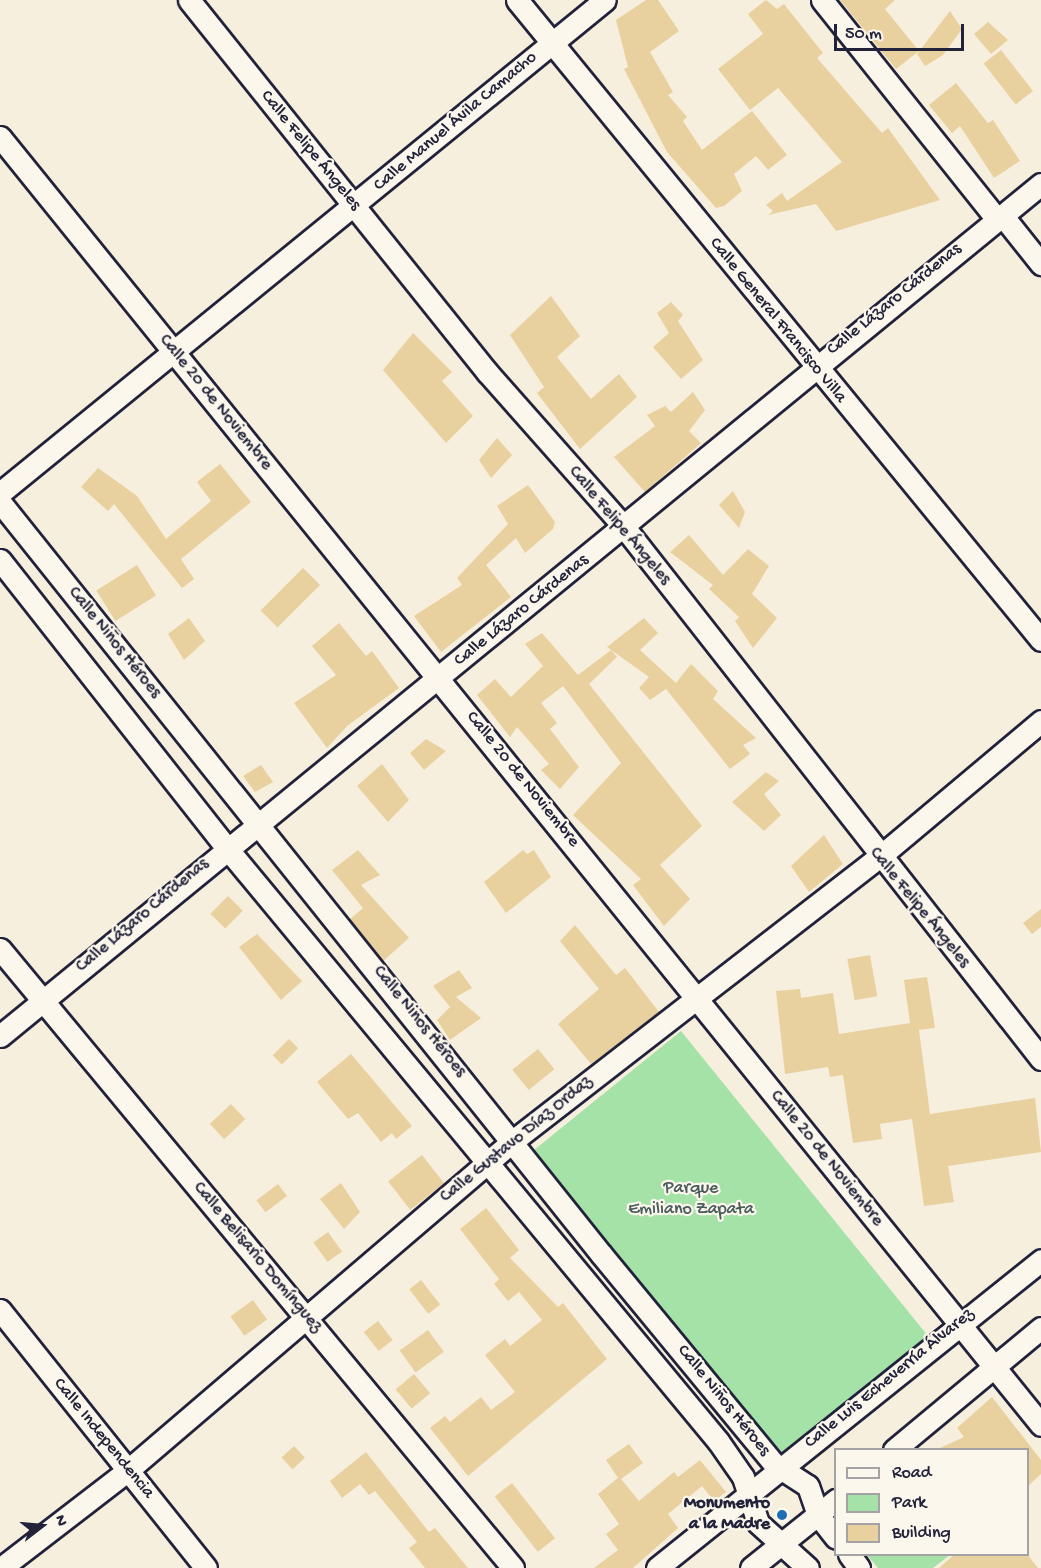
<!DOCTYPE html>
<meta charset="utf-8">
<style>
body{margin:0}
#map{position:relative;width:1041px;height:1568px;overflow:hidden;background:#f7efdd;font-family:"Gochi Hand",sans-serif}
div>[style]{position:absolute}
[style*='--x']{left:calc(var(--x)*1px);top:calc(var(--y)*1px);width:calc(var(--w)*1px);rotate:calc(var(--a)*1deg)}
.green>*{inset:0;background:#a5e2a8;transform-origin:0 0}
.building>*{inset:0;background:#e9d09f;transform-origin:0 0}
.roads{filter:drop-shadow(2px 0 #22223b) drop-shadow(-2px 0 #22223b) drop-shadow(0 2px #22223b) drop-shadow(0 -2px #22223b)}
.minor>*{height:21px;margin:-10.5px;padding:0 10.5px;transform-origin:10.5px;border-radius:10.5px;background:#fbf7ec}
.dots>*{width:16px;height:16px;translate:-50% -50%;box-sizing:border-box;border:3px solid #fbf7ec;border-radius:50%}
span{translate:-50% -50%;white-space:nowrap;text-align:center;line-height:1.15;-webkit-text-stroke:4.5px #fbf7ec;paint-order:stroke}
.street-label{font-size:18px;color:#22223b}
.park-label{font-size:18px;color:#495c5c}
.poi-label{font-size:18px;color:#22223b;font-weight:700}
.right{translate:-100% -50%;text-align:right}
.legend{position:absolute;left:834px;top:1448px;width:195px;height:108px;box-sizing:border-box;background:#fbf7ec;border:2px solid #a4a2a5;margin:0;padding:8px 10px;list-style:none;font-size:18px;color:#22223b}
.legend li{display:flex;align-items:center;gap:12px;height:30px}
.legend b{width:30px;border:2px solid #a4a2a5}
.north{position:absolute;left:12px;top:1496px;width:60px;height:60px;-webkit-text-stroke:4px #fbf7ec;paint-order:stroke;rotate:74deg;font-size:16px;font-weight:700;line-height:24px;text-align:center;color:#22223b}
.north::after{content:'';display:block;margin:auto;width:21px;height:27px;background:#22223b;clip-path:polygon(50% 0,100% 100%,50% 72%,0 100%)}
.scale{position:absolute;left:834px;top:24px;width:130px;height:27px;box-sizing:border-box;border:3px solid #22223b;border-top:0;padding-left:8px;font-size:18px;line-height:21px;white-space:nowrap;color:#22223b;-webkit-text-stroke:4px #fbf7ec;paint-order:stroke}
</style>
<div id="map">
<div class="green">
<div style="left:681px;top:1031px;width:396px;height:197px;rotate:51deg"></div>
<div style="clip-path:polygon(867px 1555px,950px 1555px,933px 1568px,878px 1568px)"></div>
</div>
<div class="building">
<div style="clip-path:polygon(646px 0,658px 0,679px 31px,650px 52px,673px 92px,668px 95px,687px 117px,683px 121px,702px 150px,752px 111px,787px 155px,768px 170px,756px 156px,734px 174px,742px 191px,724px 206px,716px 208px,667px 152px,624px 69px,628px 67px,616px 20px)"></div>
<div style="clip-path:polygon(766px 0,777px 9px,784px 4px,823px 53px,817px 58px,882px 133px,888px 128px,940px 200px,836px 231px,816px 204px,768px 215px,773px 211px,766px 205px,782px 193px,787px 201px,842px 162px,778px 88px,750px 110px,718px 69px,763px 34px,748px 14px)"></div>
<div style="clip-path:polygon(840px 0,895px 0,885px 9px,919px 51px,896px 69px)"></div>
<div style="clip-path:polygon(950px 11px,962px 29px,943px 55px,925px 66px,917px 54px)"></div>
<div style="clip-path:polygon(988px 22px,1008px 40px,991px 54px,974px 34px)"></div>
<div style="left:1001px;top:50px;width:52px;height:22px;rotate:52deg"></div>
<div style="clip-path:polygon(956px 83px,988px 123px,993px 120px,1020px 161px,994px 178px,960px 126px,952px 133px,929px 105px)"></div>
<div style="clip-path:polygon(551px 296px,580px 336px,557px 357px,591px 399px,619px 374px,637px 397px,580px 449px,537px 393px,544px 387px,510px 335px)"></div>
<div style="clip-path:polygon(671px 302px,683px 315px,678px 321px,703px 360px,681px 379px,653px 347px,669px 333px,657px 313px)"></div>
<div style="clip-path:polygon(413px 333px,452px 372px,442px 381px,473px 416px,446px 443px,383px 370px)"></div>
<div style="clip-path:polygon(693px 392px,705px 410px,689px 431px,701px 443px,645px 492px,614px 457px,655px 426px,647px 415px,665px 406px,671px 412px)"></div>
<div style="clip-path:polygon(497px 438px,512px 455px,491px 478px,479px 460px)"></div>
<div style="clip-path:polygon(220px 464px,251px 502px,181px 559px,194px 579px,182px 588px,114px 504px,108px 511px,81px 487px,98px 468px,137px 496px,166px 539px,211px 501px,197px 482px)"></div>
<div style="clip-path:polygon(528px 485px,555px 522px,553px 529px,525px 553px,516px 538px,486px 565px,511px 597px,441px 652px,414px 616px,462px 585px,457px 578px,508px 524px,497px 506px)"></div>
<div style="clip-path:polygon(733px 491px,745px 512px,739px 528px,719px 505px)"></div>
<div style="clip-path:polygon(689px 535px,723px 575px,748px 549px,769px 566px,752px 594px,777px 618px,753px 648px,735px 621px,739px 617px,709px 589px,713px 585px,670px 552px)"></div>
<div style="left:137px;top:565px;width:36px;height:48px;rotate:58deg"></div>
<div style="left:303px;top:568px;width:24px;height:60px;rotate:45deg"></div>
<div style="clip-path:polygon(189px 618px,205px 641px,184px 660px,168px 634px)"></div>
<div style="clip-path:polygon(644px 618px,658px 633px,640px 650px,676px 683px,691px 664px,718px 691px,713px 699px,756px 738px,743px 745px,750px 754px,730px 769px,666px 689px,650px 700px,639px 688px,649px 677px,607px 647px)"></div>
<div style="clip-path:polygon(339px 623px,366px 656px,372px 651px,399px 688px,347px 726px,327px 748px,294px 703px,336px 675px,312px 646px)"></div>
<div style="clip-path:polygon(542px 633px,578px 675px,611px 650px,617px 657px,589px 684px,702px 826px,660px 865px,690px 899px,664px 926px,633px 885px,641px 879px,573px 815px,621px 763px,563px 686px,541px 703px,557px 723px,550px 729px,579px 767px,560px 789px,541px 770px,549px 764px,517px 727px,510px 737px,477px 695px,495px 679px,511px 697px,543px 666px,525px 644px)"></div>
<div style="clip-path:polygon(426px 739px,446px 751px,424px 770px,410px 753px)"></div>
<div style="clip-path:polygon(382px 764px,409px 800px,388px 822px,357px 786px)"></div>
<div style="clip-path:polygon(261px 765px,273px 782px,255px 792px,243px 776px)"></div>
<div style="clip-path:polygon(766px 772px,779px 781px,764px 794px,781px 815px,764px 831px,732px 802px)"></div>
<div style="clip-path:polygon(824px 835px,843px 864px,809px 892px,791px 866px)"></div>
<div style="clip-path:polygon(358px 850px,380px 875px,361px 885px,409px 938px,383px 961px,350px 919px,363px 908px,332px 870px)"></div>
<div style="clip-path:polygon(523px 850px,527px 854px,534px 850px,551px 877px,506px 913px,484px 882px)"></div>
<div style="left:228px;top:896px;width:21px;height:25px;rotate:45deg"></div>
<div style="clip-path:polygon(1041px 909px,1041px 927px,1032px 934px,1023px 923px)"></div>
<div style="clip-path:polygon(575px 925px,616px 975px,625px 968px,659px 1012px,591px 1064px,558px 1024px,599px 989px,560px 941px)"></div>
<div style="clip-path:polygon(257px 934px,302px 981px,281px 1000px,239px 947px)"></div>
<div style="left:870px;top:955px;width:42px;height:23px;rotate:80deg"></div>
<div style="clip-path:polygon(459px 970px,472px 988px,456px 997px,481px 1018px,450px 1040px,437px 1020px,450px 1007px,433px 986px)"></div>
<div style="clip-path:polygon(927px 977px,935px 1028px,919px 1030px,930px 1114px,1035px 1098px,1041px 1152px,948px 1166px,954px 1202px,924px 1206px,912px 1119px,880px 1124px,882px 1139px,853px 1143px,843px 1075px,830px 1077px,828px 1067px,785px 1074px,776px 991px,800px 989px,801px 998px,833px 993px,839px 1034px,910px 1023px,904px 980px)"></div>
<div style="left:289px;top:1039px;width:13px;height:23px;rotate:45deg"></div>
<div style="left:538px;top:1049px;width:26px;height:33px;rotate:51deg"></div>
<div style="clip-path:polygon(351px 1054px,412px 1126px,396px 1139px,392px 1133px,381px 1142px,358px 1113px,348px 1119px,317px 1082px)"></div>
<div style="left:231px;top:1104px;width:21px;height:29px;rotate:47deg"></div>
<div style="left:422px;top:1155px;width:36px;height:43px;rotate:52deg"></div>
<div style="clip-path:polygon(341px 1183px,360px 1212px,344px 1229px,320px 1199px)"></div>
<div style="left:278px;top:1184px;width:15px;height:27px;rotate:53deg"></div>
<div style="clip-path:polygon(486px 1208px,519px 1250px,510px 1258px,558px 1307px,563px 1303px,607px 1359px,468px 1476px,430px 1428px,445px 1416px,450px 1422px,481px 1397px,491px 1410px,515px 1392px,485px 1355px,505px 1339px,510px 1346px,542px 1320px,519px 1292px,508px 1301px,494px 1284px,499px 1279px,460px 1229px)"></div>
<div style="left:328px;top:1232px;width:24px;height:18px;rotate:54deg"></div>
<div style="left:421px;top:1280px;width:31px;height:15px;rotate:52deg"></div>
<div style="left:253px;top:1300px;width:24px;height:28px;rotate:54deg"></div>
<div style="left:378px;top:1321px;width:24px;height:18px;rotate:52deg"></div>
<div style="left:428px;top:1330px;width:27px;height:35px;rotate:54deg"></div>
<div style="left:414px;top:1374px;width:25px;height:24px;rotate:50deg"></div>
<div style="clip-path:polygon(992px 1397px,1041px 1460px,1041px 1474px,1028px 1486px,1028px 1449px,938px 1449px,964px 1437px,957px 1428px)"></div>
<div style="clip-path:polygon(629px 1444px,643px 1463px,621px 1479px,639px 1501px,674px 1472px,678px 1477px,700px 1460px,726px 1492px,714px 1501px,702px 1486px,668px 1514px,678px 1528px,633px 1568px,594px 1568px,618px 1550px,606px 1534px,619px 1524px,598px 1494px,618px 1478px,606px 1460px)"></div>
<div style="left:294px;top:1446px;width:16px;height:17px;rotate:47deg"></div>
<div style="clip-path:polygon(366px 1452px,429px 1532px,435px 1528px,468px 1568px,425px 1568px,409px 1548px,417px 1542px,375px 1491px,369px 1495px,360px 1484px,342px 1498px,330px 1481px)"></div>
<div style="left:512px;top:1483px;width:70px;height:22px;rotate:52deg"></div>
<div style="clip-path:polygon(955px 1554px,1027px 1554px,1038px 1568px,939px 1568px)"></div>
</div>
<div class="roads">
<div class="minor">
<div style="--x:189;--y:0;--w:477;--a:51.3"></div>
<div style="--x:487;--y:372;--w:207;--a:48.5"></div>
<div style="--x:624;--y:527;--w:676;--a:51.91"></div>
<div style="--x:517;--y:0;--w:827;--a:50.69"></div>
<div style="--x:822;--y:0;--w:280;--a:51.4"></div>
<div style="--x:997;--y:219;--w:6;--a:-39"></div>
<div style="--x:1002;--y:215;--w:63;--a:51.5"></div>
<div style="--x:0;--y:137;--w:1656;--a:51.05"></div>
<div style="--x:0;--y:493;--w:780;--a:-39.18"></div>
<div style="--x:0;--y:502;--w:963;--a:51.37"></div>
<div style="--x:601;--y:1254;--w:272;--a:50.5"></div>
<div style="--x:774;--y:1464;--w:40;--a:32.9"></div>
<div style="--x:808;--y:1486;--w:31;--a:71"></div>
<div style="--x:818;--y:1515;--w:29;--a:52"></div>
<div style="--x:0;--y:560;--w:365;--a:51.8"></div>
<div style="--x:226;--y:847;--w:771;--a:50.37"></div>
<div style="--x:718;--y:1441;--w:44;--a:55.2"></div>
<div style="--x:743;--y:1477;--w:48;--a:71.9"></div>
<div style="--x:758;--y:1523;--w:67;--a:42"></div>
<div style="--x:0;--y:949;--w:804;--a:50.35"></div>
<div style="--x:0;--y:1036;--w:1345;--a:-39.3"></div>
<div style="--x:0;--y:1310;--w:330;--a:51.4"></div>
<div style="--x:894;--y:1450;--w:191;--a:-39.7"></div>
<div style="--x:849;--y:1554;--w:17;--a:54"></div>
<div style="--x:1;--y:1568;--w:159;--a:-37.6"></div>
<div style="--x:127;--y:1471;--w:509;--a:-40.54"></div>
<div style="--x:514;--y:1140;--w:460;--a:-37.8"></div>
<div style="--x:878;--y:858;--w:213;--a:-40"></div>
<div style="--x:657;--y:1568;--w:492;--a:-38.7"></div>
<div style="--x:751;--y:1568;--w:109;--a:-38.7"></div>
</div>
</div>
<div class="dots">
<div style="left:782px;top:1515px;background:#1f6fb2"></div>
</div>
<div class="street-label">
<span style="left:456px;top:122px;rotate:-40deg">Calle Manuel Ávila Camacho</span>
<span style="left:310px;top:151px;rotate:51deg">Calle Felipe Ángeles</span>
<span style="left:895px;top:300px;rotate:-39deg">Calle Lázaro Cárdenas</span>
<span style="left:777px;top:321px;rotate:51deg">Calle General Francisco Villa</span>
<span style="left:215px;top:403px;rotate:51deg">Calle 20 de Noviembre</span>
<span style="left:619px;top:526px;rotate:50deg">Calle Felipe Ángeles</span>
<span style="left:522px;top:611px;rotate:-39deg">Calle Lázaro Cárdenas</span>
<span style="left:114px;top:643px;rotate:51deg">Calle Niños Héroes</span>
<span style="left:522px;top:780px;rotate:51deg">Calle 20 de Noviembre</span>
<span style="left:919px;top:908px;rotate:51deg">Calle Felipe Ángeles</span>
<span style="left:143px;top:916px;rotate:-40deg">Calle Lázaro Cárdenas</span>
<span style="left:419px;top:1022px;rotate:51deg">Calle Niños Héroes</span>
<span style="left:517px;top:1140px;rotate:-39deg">Calle Gustavo Díaz Ordaz</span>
<span style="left:826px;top:1159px;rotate:51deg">Calle 20 de Noviembre</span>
<span style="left:257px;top:1258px;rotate:50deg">Calle Belisario Domínguez</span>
<span style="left:890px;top:1379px;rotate:-39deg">Calle Luis Echeverría Álvarez</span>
<span style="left:723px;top:1401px;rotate:51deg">Calle Niños Héroes</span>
<span style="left:103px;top:1439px;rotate:51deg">Calle Independencia</span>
</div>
<div class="park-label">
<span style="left:691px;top:1200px">Parque<br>Emiliano Zapata</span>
</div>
<div class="poi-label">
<span class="right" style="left:770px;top:1515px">Monumento<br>a la Madre</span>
</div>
<ul class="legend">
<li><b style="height:8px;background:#fbf7ec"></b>Road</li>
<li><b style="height:16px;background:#a5e2a8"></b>Park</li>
<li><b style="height:16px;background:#e9d09f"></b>Building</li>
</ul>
<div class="north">N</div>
<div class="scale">50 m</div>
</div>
